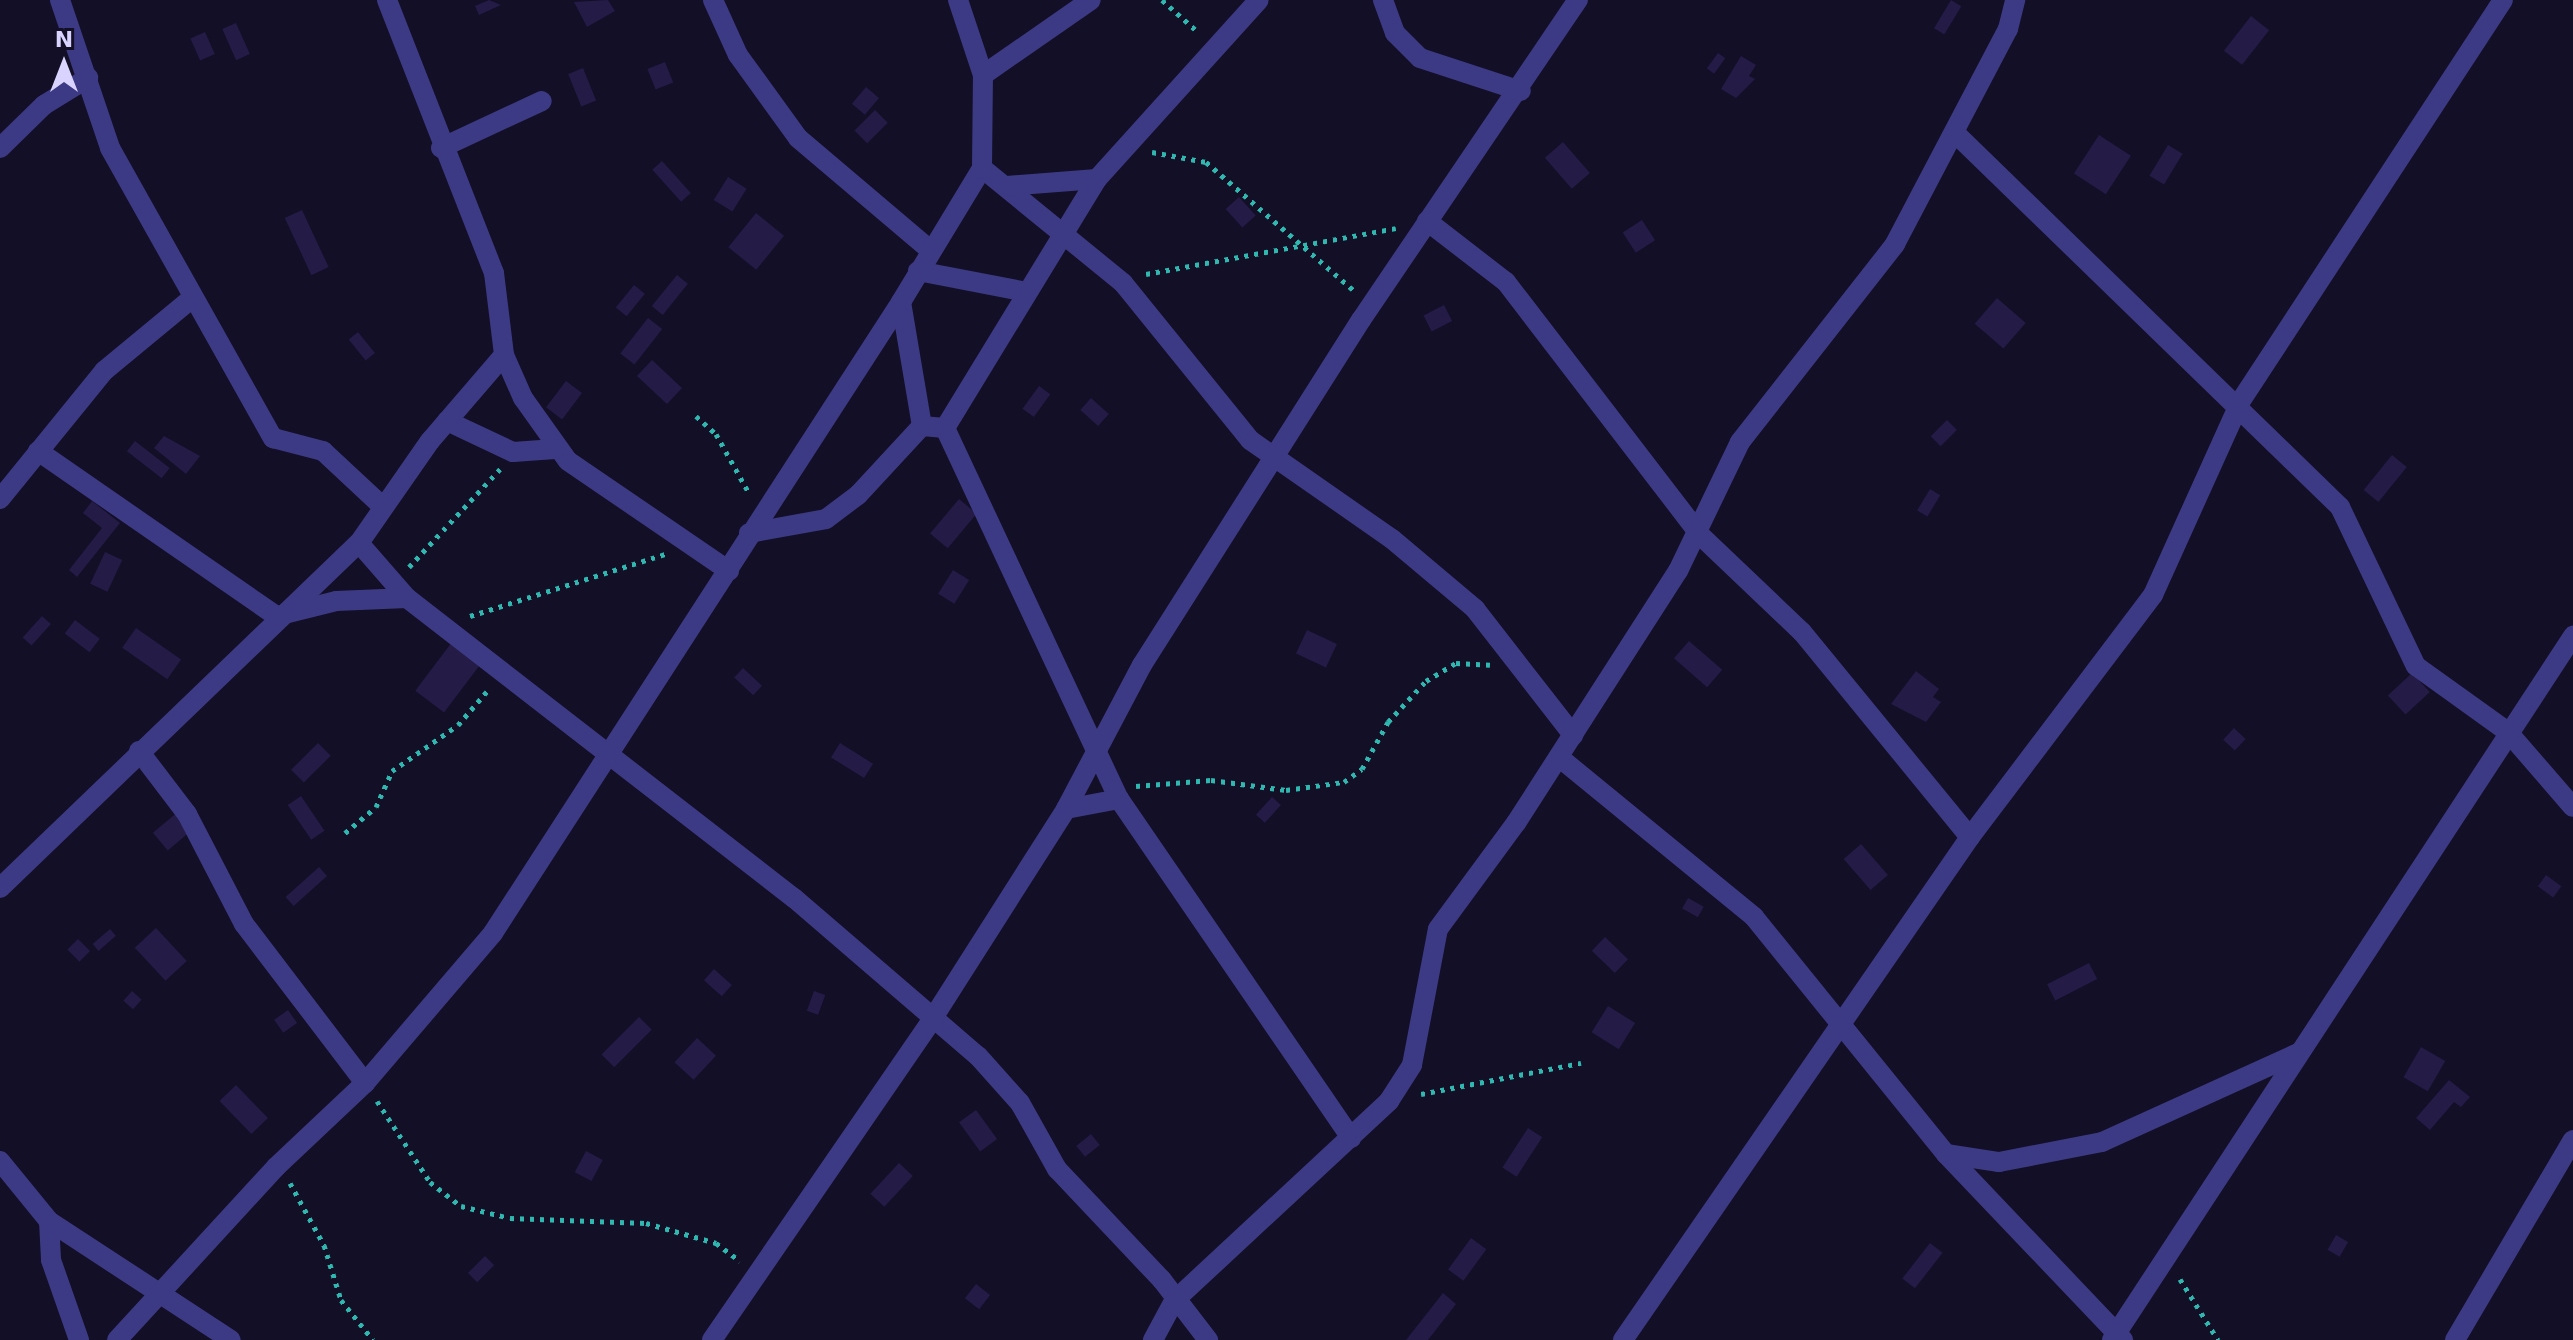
<!DOCTYPE html>
<style>
body{margin:0}
#map{position:relative;width:2573px;height:1340px;overflow:hidden;background:#130f26;font-family:"DejaVu Sans",sans-serif}
div>[style]{position:absolute}
[style*='--x']{left:calc(var(--x)*1px);top:calc(var(--y)*1px);width:calc(var(--w)*1px);rotate:calc(var(--a)*1deg)}
.building>*{inset:0;background:#241b47;transform-origin:0 0}
.path>*{height:5px;margin-top:-2.5px;transform-origin:0;background:repeating-linear-gradient(90deg,#2fb8b0 0 4px,transparent 0 10px)}
.minor>*{height:20px;margin:-10px;padding:0 10px;transform-origin:10px;border-radius:10px;background:#3d3a85}
span{translate:-50% -50%;white-space:nowrap;text-align:center;line-height:1.15;-webkit-text-stroke:6px #130f26;paint-order:stroke}
.north{position:absolute;left:24px;top:24px;width:80px;height:80px;-webkit-text-stroke:6px #130f26;paint-order:stroke;rotate:0deg;font-size:22px;font-weight:700;line-height:32px;text-align:center;color:#d9d4ff}
.north::after{content:'';display:block;margin:auto;width:28px;height:36px;background:#d9d4ff;clip-path:polygon(50% 0,100% 100%,50% 72%,0 100%)}
</style>
<div id="map">
<div class="building">
<div style="clip-path:polygon(489px 0,501px 5px,479px 15px,475px 6px)"></div>
<div style="clip-path:polygon(608px 0,615px 11px,587px 27px,574px 2px)"></div>
<div style="left:1951px;top:0;width:12px;height:33px;rotate:31deg"></div>
<div style="left:2251px;top:16px;width:23px;height:44px;rotate:38deg"></div>
<div style="left:236px;top:23px;width:34px;height:15px;rotate:66deg"></div>
<div style="left:205px;top:32px;width:24px;height:16px;rotate:66deg"></div>
<div style="left:1718px;top:53px;width:9px;height:19px;rotate:36deg"></div>
<div style="clip-path:polygon(1741px 56px,1756px 65px,1749px 76px,1755px 79px,1736px 98px,1721px 89px)"></div>
<div style="left:665px;top:62px;width:22px;height:19px;rotate:68deg"></div>
<div style="left:583px;top:68px;width:35px;height:16px;rotate:68deg"></div>
<div style="left:866px;top:87px;width:17px;height:22px;rotate:40deg"></div>
<div style="left:875px;top:110px;width:18px;height:29px;rotate:45deg"></div>
<div style="left:2099px;top:135px;width:38px;height:46px;rotate:33deg"></div>
<div style="left:1563px;top:142px;width:41px;height:24px;rotate:49deg"></div>
<div style="left:2168px;top:145px;width:17px;height:36px;rotate:31deg"></div>
<div style="left:662px;top:161px;width:43px;height:13px;rotate:48deg"></div>
<div style="left:728px;top:177px;width:22px;height:27px;rotate:32deg"></div>
<div style="left:1239px;top:197px;width:25px;height:18px;rotate:48deg"></div>
<div style="left:302px;top:210px;width:63px;height:19px;rotate:65deg"></div>
<div style="left:756px;top:213px;width:36px;height:44px;rotate:39deg"></div>
<div style="left:1642px;top:220px;width:24px;height:23px;rotate:57deg"></div>
<div style="left:677px;top:275px;width:14px;height:40px;rotate:39deg"></div>
<div style="left:634px;top:285px;width:14px;height:29px;rotate:39deg"></div>
<div style="left:1997px;top:298px;width:38px;height:34px;rotate:41deg"></div>
<div style="left:1444px;top:305px;width:18px;height:23px;rotate:63deg"></div>
<div style="left:648px;top:318px;width:18px;height:45px;rotate:38deg"></div>
<div style="left:358px;top:332px;width:27px;height:12px;rotate:51deg"></div>
<div style="left:652px;top:360px;width:41px;height:22px;rotate:43deg"></div>
<div style="left:566px;top:381px;width:20px;height:33px;rotate:37deg"></div>
<div style="left:1039px;top:386px;width:14px;height:28px;rotate:36deg"></div>
<div style="left:1091px;top:398px;width:24px;height:16px;rotate:42deg"></div>
<div style="left:1947px;top:420px;width:14px;height:23px;rotate:45deg"></div>
<div style="clip-path:polygon(164px 436px,200px 456px,186px 474px,154px 448px)"></div>
<div style="left:135px;top:441px;width:44px;height:13px;rotate:38deg"></div>
<div style="left:2392px;top:455px;width:19px;height:45px;rotate:39deg"></div>
<div style="left:1930px;top:489px;width:12px;height:25px;rotate:31deg"></div>
<div style="left:959px;top:499px;width:23px;height:45px;rotate:40deg"></div>
<div style="clip-path:polygon(92px 501px,120px 523px,77px 577px,69px 570px,102px 528px,83px 513px)"></div>
<div style="left:105px;top:552px;width:19px;height:35px;rotate:25deg"></div>
<div style="left:953px;top:570px;width:19px;height:28px;rotate:32deg"></div>
<div style="left:42px;top:616px;width:12px;height:29px;rotate:42deg"></div>
<div style="left:75px;top:620px;width:31px;height:17px;rotate:37deg"></div>
<div style="left:136px;top:628px;width:55px;height:24px;rotate:35deg"></div>
<div style="left:1307px;top:630px;width:33px;height:26px;rotate:25deg"></div>
<div style="left:1689px;top:641px;width:44px;height:23px;rotate:41deg"></div>
<div style="left:452px;top:642px;width:36px;height:61px;rotate:37deg"></div>
<div style="left:743px;top:668px;width:26px;height:13px;rotate:43deg"></div>
<div style="clip-path:polygon(1916px 671px,1939px 689px,1933px 697px,1941px 702px,1926px 722px,1891px 704px)"></div>
<div style="left:2412px;top:673px;width:26px;height:33px;rotate:47deg"></div>
<div style="left:2234px;top:728px;width:16px;height:16px;rotate:43deg"></div>
<div style="left:318px;top:743px;width:18px;height:38px;rotate:45deg"></div>
<div style="left:840px;top:743px;width:39px;height:17px;rotate:32deg"></div>
<div style="left:301px;top:796px;width:42px;height:16px;rotate:56deg"></div>
<div style="left:1272px;top:797px;width:12px;height:24px;rotate:42deg"></div>
<div style="left:179px;top:811px;width:23px;height:34px;rotate:50deg"></div>
<div style="left:1861px;top:844px;width:41px;height:23px;rotate:49deg"></div>
<div style="left:319px;top:867px;width:12px;height:45px;rotate:48deg"></div>
<div style="left:2546px;top:875px;width:19px;height:14px;rotate:36deg"></div>
<div style="left:1688px;top:898px;width:18px;height:12px;rotate:29deg"></div>
<div style="left:156px;top:928px;width:45px;height:29px;rotate:47deg"></div>
<div style="left:110px;top:929px;width:9px;height:23px;rotate:49deg"></div>
<div style="left:1605px;top:937px;width:32px;height:19px;rotate:44deg"></div>
<div style="left:78px;top:939px;width:17px;height:15px;rotate:45deg"></div>
<div style="left:2089px;top:963px;width:18px;height:47px;rotate:63deg"></div>
<div style="left:714px;top:969px;width:24px;height:15px;rotate:42deg"></div>
<div style="left:132px;top:991px;width:13px;height:13px;rotate:42deg"></div>
<div style="left:814px;top:991px;width:12px;height:21px;rotate:20deg"></div>
<div style="left:1608px;top:1006px;width:32px;height:31px;rotate:32deg"></div>
<div style="left:288px;top:1010px;width:16px;height:17px;rotate:55deg"></div>
<div style="left:639px;top:1017px;width:18px;height:53px;rotate:45deg"></div>
<div style="left:697px;top:1038px;width:26px;height:33px;rotate:43deg"></div>
<div style="left:2421px;top:1047px;width:28px;height:35px;rotate:30deg"></div>
<div style="clip-path:polygon(2449px 1080px,2470px 1097px,2461px 1107px,2454px 1102px,2430px 1130px,2416px 1118px)"></div>
<div style="left:236px;top:1085px;width:46px;height:23px;rotate:46deg"></div>
<div style="left:976px;top:1110px;width:36px;height:21px;rotate:54deg"></div>
<div style="left:1528px;top:1128px;width:17px;height:47px;rotate:33deg"></div>
<div style="left:1091px;top:1134px;width:14px;height:19px;rotate:51deg"></div>
<div style="left:586px;top:1151px;width:19px;height:24px;rotate:28deg"></div>
<div style="left:899px;top:1163px;width:19px;height:42px;rotate:43deg"></div>
<div style="left:2336px;top:1235px;width:14px;height:17px;rotate:30deg"></div>
<div style="left:1471px;top:1238px;width:19px;height:39px;rotate:36deg"></div>
<div style="left:1930px;top:1243px;width:16px;height:45px;rotate:38deg"></div>
<div style="left:485px;top:1256px;width:13px;height:24px;rotate:45deg"></div>
<div style="left:976px;top:1284px;width:18px;height:18px;rotate:38deg"></div>
<div style="clip-path:polygon(1443px 1293px,1456px 1304px,1428px 1340px,1406px 1340px)"></div>
</div>
<div class="path">
<div style="--x:1162;--y:0;--w:48;--a:41.6"></div>
<div style="--x:1152;--y:152;--w:55;--a:10.5"></div>
<div style="--x:1206;--y:162;--w:195;--a:41"></div>
<div style="--x:1146;--y:274;--w:254;--a:-10.4"></div>
<div style="--x:696;--y:416;--w:27;--a:42"></div>
<div style="--x:716;--y:434;--w:68;--a:60.8"></div>
<div style="--x:409;--y:567;--w:134;--a:-47.1"></div>
<div style="--x:470;--y:616;--w:206;--a:-17.6"></div>
<div style="--x:1136;--y:786;--w:75;--a:-4.6"></div>
<div style="--x:1211;--y:780;--w:76;--a:7.6"></div>
<div style="--x:1286;--y:790;--w:59;--a:-7.9"></div>
<div style="--x:1344;--y:782;--w:22;--a:-36"></div>
<div style="--x:1362;--y:769;--w:54;--a:-61"></div>
<div style="--x:1388;--y:722;--w:56;--a:-47.2"></div>
<div style="--x:1426;--y:681;--w:35;--a:-31"></div>
<div style="--x:1456;--y:663;--w:34;--a:3"></div>
<div style="--x:345;--y:833;--w:40;--a:-40"></div>
<div style="--x:376;--y:807;--w:39;--a:-66"></div>
<div style="--x:392;--y:771;--w:80;--a:-34.9"></div>
<div style="--x:458;--y:725;--w:48;--a:-49.3"></div>
<div style="--x:1421;--y:1094;--w:163;--a:-11"></div>
<div style="--x:377;--y:1101;--w:97;--a:56.8"></div>
<div style="--x:430;--y:1182;--w:39;--a:38"></div>
<div style="--x:461;--y:1206;--w:50;--a:13.8"></div>
<div style="--x:510;--y:1218;--w:136;--a:2.1"></div>
<div style="--x:646;--y:1223;--w:73;--a:15.9"></div>
<div style="--x:716;--y:1243;--w:30;--a:37"></div>
<div style="--x:290;--y:1183;--w:71;--a:61.3"></div>
<div style="--x:324;--y:1245;--w:58;--a:72.8"></div>
<div style="--x:341;--y:1300;--w:51;--a:51.3"></div>
<div style="--x:2180;--y:1279;--w:72;--a:58.1"></div>
</div>
<div class="minor">
<div style="--x:60;--y:0;--w:156;--a:71.3"></div>
<div style="--x:110;--y:148;--w:333;--a:60.7"></div>
<div style="--x:273;--y:438;--w:52;--a:14.6"></div>
<div style="--x:323;--y:451;--w:79;--a:43"></div>
<div style="--x:387;--y:0;--w:293;--a:68.6"></div>
<div style="--x:494;--y:273;--w:83;--a:83"></div>
<div style="--x:504;--y:355;--w:47;--a:66.2"></div>
<div style="--x:523;--y:398;--w:77;--a:54.5"></div>
<div style="--x:568;--y:461;--w:195;--a:34.3"></div>
<div style="--x:713;--y:0;--w:60;--a:65.6"></div>
<div style="--x:738;--y:55;--w:102;--a:54.1"></div>
<div style="--x:798;--y:138;--w:172;--a:40.3"></div>
<div style="--x:1383;--y:0;--w:35;--a:70"></div>
<div style="--x:1395;--y:33;--w:35;--a:45"></div>
<div style="--x:1420;--y:58;--w:106;--a:18.1"></div>
<div style="--x:983;--y:75;--w:131;--a:-34.8"></div>
<div style="--x:1955;--y:133;--w:537;--a:44.17"></div>
<div style="--x:2340;--y:507;--w:176;--a:64.5"></div>
<div style="--x:2416;--y:666;--w:113;--a:35.7"></div>
<div style="--x:2508;--y:732;--w:99;--a:49.1"></div>
<div style="--x:0;--y:148;--w:62;--a:-44.3"></div>
<div style="--x:44;--y:105;--w:52;--a:-31.5"></div>
<div style="--x:441;--y:148;--w:111;--a:-25"></div>
<div style="--x:982;--y:168;--w:182;--a:39.2"></div>
<div style="--x:1123;--y:283;--w:202;--a:51"></div>
<div style="--x:1250;--y:440;--w:173;--a:34.9"></div>
<div style="--x:1392;--y:539;--w:109;--a:40.1"></div>
<div style="--x:1475;--y:609;--w:160;--a:52.1"></div>
<div style="--x:1007;--y:186;--w:90;--a:-4.4"></div>
<div style="--x:1427;--y:221;--w:100;--a:37.7"></div>
<div style="--x:1506;--y:282;--w:319;--a:52.5"></div>
<div style="--x:1700;--y:535;--w:141;--a:43.6"></div>
<div style="--x:1802;--y:632;--w:265;--a:50.7"></div>
<div style="--x:918;--y:271;--w:111;--a:10.9"></div>
<div style="--x:901;--y:302;--w:126;--a:80.4"></div>
<div style="--x:447;--y:421;--w:73;--a:25.2"></div>
<div style="--x:513;--y:452;--w:42;--a:-4.1"></div>
<div style="--x:945;--y:428;--w:292;--a:-58.6"></div>
<div style="--x:1097;--y:179;--w:241;--a:-47.9"></div>
<div style="--x:38;--y:451;--w:290;--a:34.7"></div>
<div style="--x:0;--y:499;--w:165;--a:-50.9"></div>
<div style="--x:104;--y:371;--w:113;--a:-39.6"></div>
<div style="--x:749;--y:533;--w:78;--a:-10.3"></div>
<div style="--x:826;--y:519;--w:40;--a:-37"></div>
<div style="--x:858;--y:495;--w:94;--a:-47.2"></div>
<div style="--x:922;--y:426;--w:23;--a:5"></div>
<div style="--x:945;--y:428;--w:410;--a:64.9"></div>
<div style="--x:1119;--y:799;--w:411;--a:55.6"></div>
<div style="--x:359;--y:543;--w:73;--a:48.9"></div>
<div style="--x:407;--y:598;--w:490;--a:37.8"></div>
<div style="--x:794;--y:898;--w:243;--a:40.7"></div>
<div style="--x:978;--y:1056;--w:63;--a:48.2"></div>
<div style="--x:1020;--y:1103;--w:76;--a:60.7"></div>
<div style="--x:1057;--y:1169;--w:153;--a:46.6"></div>
<div style="--x:1162;--y:1280;--w:76;--a:52.5"></div>
<div style="--x:284;--y:614;--w:54;--a:-14"></div>
<div style="--x:336;--y:601;--w:71;--a:-2.4"></div>
<div style="--x:139;--y:751;--w:79;--a:52.7"></div>
<div style="--x:187;--y:814;--w:124;--a:62.6"></div>
<div style="--x:244;--y:924;--w:200;--a:52.7"></div>
<div style="--x:1560;--y:758;--w:251;--a:39.3"></div>
<div style="--x:1754;--y:917;--w:305;--a:51"></div>
<div style="--x:1946;--y:1154;--w:257;--a:46.4"></div>
<div style="--x:1066;--y:809;--w:54;--a:-10.7"></div>
<div style="--x:0;--y:888;--w:498;--a:-43.9"></div>
<div style="--x:359;--y:543;--w:124;--a:-55.2"></div>
<div style="--x:430;--y:441;--w:113;--a:-49.3"></div>
<div style="--x:1946;--y:1154;--w:54;--a:8.6"></div>
<div style="--x:1999;--y:1162;--w:105;--a:-11"></div>
<div style="--x:2102;--y:1142;--w:217;--a:-24.4"></div>
<div style="--x:0;--y:1161;--w:77;--a:50.8"></div>
<div style="--x:49;--y:1221;--w:217;--a:33.2"></div>
<div style="--x:49;--y:1221;--w:39;--a:87"></div>
<div style="--x:51;--y:1260;--w:85;--a:70.7"></div>
<div style="--x:117;--y:1340;--w:235;--a:-47.4"></div>
<div style="--x:276;--y:1167;--w:122;--a:-43.3"></div>
<div style="--x:365;--y:1083;--w:197;--a:-49.5"></div>
<div style="--x:493;--y:933;--w:751;--a:-57.11"></div>
<div style="--x:901;--y:302;--w:157;--a:-58.8"></div>
<div style="--x:982;--y:168;--w:93;--a:-89.4"></div>
<div style="--x:983;--y:75;--w:79;--a:-108.4"></div>
<div style="--x:712;--y:1340;--w:391;--a:-55.5"></div>
<div style="--x:933;--y:1018;--w:248;--a:-57.5"></div>
<div style="--x:1066;--y:809;--w:163;--a:-62.2"></div>
<div style="--x:1142;--y:665;--w:409;--a:-57.6"></div>
<div style="--x:1361;--y:320;--w:387;--a:-55.9"></div>
<div style="--x:1153;--y:1340;--w:44;--a:-61.7"></div>
<div style="--x:1174;--y:1301;--w:294;--a:-42.9"></div>
<div style="--x:1389;--y:1101;--w:43;--a:-57.4"></div>
<div style="--x:1412;--y:1065;--w:138;--a:-79.2"></div>
<div style="--x:1438;--y:929;--w:132;--a:-53.7"></div>
<div style="--x:1516;--y:823;--w:300;--a:-57.3"></div>
<div style="--x:1678;--y:571;--w:143;--a:-64.3"></div>
<div style="--x:1740;--y:442;--w:251;--a:-51.9"></div>
<div style="--x:1895;--y:244;--w:243;--a:-62.3"></div>
<div style="--x:2008;--y:29;--w:30;--a:-76"></div>
<div style="--x:1623;--y:1340;--w:611;--a:-55.4"></div>
<div style="--x:1970;--y:837;--w:303;--a:-52.9"></div>
<div style="--x:2153;--y:595;--w:212;--a:-65.7"></div>
<div style="--x:2240;--y:402;--w:480;--a:-56.8"></div>
<div style="--x:2112;--y:1340;--w:842;--a:-56.78"></div>
<div style="--x:2455;--y:1340;--w:232;--a:-59.5"></div>
</div>
<div class="north">N</div>
</div>
